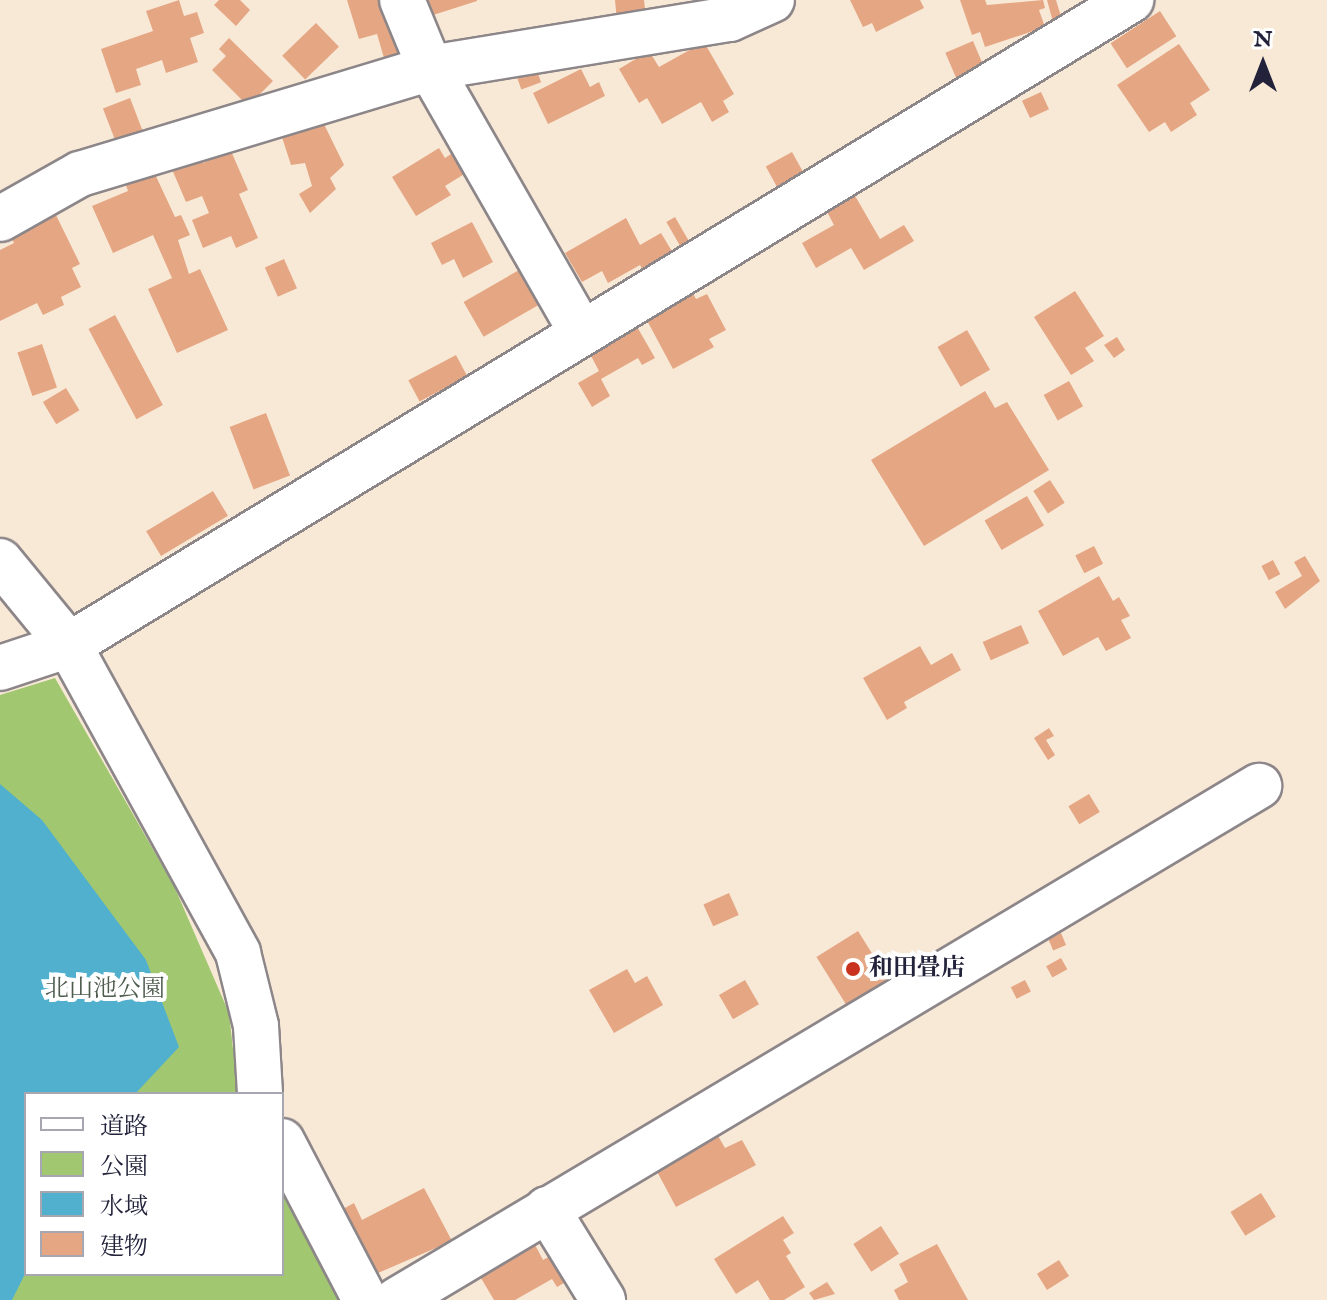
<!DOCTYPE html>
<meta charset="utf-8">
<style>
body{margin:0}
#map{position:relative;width:1327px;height:1300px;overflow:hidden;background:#f8e9d7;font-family:"IM FELL English","Noto Serif JP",serif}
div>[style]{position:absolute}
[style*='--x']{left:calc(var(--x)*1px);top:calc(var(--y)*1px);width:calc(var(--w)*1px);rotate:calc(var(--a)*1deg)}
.green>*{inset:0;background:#a1c771}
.water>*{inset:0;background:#50b0ce}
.building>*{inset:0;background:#e5a683;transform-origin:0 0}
.roads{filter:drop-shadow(2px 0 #8d8689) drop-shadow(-2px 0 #8d8689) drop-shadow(0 2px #8d8689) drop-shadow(0 -2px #8d8689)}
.minor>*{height:44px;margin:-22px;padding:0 22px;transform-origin:22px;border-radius:22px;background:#fff}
.dots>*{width:22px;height:22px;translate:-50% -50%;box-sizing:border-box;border:4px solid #fff;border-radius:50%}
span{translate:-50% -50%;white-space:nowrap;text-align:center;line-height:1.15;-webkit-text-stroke:8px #fff;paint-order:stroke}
.poi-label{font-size:24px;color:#22223b;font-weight:700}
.left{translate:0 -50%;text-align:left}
.park-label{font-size:24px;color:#4e5c4e}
.legend{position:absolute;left:24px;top:1092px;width:260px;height:184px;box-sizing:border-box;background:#fff;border:2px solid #a7a7b1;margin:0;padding:10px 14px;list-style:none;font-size:24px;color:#22223b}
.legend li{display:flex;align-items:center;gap:16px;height:40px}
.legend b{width:40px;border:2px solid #a7a7b1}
.north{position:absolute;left:1223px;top:24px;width:80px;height:80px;-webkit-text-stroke:6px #fff;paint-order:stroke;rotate:0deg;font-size:22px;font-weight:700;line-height:32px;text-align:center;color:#22223b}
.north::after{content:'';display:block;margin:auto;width:28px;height:36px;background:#22223b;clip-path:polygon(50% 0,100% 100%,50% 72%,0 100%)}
</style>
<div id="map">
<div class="green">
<div style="clip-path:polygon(55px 678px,174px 886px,229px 1013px,238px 1094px,26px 1094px,26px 1274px,282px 1274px,282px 1176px,349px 1300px,0 1300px,0 695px)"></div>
</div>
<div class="water">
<div style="clip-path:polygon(0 784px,42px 820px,146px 960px,179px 1047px,135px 1094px,26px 1094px,26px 1272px,12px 1300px,0 1300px)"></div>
</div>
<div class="building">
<div style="clip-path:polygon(179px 0,184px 16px,197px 12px,204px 33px,190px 38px,198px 62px,166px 73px,162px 60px,136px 69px,141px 85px,116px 93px,101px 49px,153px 31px,146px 11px)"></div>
<div style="clip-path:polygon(219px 0,240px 0,250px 10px,236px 26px,214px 5px)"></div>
<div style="clip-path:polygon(347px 0,386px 0,411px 50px,384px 58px,377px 34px,359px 39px)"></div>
<div style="clip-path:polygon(424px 0,477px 0,477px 1px,430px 16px)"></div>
<div style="clip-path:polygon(615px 0,644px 0,646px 19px,617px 22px)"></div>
<div style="clip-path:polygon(850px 0,920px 0,924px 8px,876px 32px,872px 23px,863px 27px)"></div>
<div style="clip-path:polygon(960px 0,985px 0,987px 5px,1043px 0,1045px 8px,1039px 10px,1045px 27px,985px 47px,980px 32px,972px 35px)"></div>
<div style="clip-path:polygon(1047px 0,1056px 0,1062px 20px,1053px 22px)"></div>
<div style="left:1160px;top:11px;width:30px;height:59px;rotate:57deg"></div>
<div style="left:316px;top:23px;width:33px;height:47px;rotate:46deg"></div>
<div style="clip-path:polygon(229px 38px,273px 81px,248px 106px,212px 70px,226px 56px,219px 49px)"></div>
<div style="left:973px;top:41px;width:33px;height:30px;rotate:67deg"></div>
<div style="clip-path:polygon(704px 42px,734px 94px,723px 101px,729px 112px,712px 122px,701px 102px,662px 124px,647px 98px,639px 103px,619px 69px,649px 51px,659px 67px)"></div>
<div style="clip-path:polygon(1179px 44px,1210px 90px,1190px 103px,1197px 115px,1171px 132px,1165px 122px,1149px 132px,1117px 85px)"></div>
<div style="clip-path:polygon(581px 69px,590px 87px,599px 82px,605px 96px,548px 124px,533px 93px)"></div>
<div style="left:537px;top:71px;width:12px;height:21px;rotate:70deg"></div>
<div style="left:1041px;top:92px;width:19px;height:21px;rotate:65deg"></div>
<div style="left:130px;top:98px;width:36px;height:29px;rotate:69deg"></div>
<div style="clip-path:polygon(321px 118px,344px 165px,330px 178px,336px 189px,310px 213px,299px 194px,312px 186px,305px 163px,291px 165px,280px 131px)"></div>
<div style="clip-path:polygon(439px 148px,445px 158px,454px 152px,466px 173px,445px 186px,451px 195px,416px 216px,392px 177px)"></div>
<div style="clip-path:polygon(231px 151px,248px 190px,239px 194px,258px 238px,236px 248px,231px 236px,203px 248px,192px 220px,209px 213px,202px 196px,186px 202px,171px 167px,200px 155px,203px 163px)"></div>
<div style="left:792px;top:152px;width:26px;height:30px;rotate:61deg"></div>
<div style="clip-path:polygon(154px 172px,175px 217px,181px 215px,190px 235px,178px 240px,189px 274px,200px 269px,228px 330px,177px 353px,148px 289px,172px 278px,153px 235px,113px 253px,92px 206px,128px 191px,126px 185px)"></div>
<div style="clip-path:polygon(854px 194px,880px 239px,904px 225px,914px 241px,864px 270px,851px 248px,816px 268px,802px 243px,834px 225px,826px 210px)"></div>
<div style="clip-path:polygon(55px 213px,80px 264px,72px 268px,81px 287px,61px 297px,64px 305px,43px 315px,37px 303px,0 321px,0 250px,14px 243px,10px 236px)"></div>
<div style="left:675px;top:217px;width:28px;height:10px;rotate:60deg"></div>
<div style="clip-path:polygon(626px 218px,640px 245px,661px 233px,676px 258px,646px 275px,640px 265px,608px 283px,602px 271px,582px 282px,565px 253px)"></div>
<div style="clip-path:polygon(472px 222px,493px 262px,463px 278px,454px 259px,442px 265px,431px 243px)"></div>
<div style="left:284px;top:259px;width:32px;height:21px;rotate:66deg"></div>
<div style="left:519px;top:270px;width:40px;height:64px;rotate:60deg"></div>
<div style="clip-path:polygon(690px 288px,696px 299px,707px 294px,726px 330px,709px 339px,714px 347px,673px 369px,643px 313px)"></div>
<div style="clip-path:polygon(1075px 291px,1104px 336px,1085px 348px,1094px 361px,1071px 375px,1034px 317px)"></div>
<div style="left:115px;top:315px;width:102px;height:30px;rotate:62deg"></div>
<div style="clip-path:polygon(636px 325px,655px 358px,642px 365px,638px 358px,601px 379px,610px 396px,592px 407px,578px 383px,599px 371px,589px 352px)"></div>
<div style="left:967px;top:330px;width:46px;height:34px;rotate:60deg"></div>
<div style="clip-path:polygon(1117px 337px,1125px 350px,1114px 358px,1104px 345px)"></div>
<div style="left:42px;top:344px;width:46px;height:26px;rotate:71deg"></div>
<div style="left:456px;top:355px;width:24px;height:54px;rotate:62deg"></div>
<div style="left:1069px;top:381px;width:29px;height:29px;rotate:61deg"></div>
<div style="left:66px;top:388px;width:26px;height:27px;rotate:59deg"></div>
<div style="clip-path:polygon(985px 391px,995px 408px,1007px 402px,1049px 470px,924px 546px,871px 460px)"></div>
<div style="left:266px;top:413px;width:67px;height:39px;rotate:69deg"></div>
<div style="left:1050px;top:480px;width:27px;height:20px;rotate:57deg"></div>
<div style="left:213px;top:491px;width:29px;height:78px;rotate:59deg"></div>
<div style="left:1027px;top:496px;width:34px;height:49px;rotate:60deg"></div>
<div style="left:1094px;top:546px;width:20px;height:21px;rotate:63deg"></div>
<div style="clip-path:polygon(1305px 556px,1320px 581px,1285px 609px,1275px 592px,1302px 576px,1294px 562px)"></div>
<div style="left:1273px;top:560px;width:16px;height:13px;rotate:63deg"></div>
<div style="clip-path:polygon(1099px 576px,1113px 601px,1119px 597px,1130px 616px,1121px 620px,1131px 638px,1106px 651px,1098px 637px,1063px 656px,1038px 611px)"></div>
<div style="left:1021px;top:625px;width:20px;height:42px;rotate:66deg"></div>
<div style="clip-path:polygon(920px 646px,931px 665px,952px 653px,961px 670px,904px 702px,907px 708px,887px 720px,863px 678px)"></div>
<div style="clip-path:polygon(1049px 728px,1054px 736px,1046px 740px,1055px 755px,1048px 760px,1034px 738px)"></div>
<div style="left:1089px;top:794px;width:21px;height:24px;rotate:59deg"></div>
<div style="left:729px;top:893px;width:24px;height:28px;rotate:66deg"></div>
<div style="left:858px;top:931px;width:58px;height:49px;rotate:58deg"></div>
<div style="left:1061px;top:933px;width:13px;height:14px;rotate:67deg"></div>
<div style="left:1061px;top:958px;width:13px;height:17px;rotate:61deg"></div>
<div style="clip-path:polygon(627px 969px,635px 983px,647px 976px,663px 1005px,614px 1033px,589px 990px)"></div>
<div style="left:745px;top:980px;width:28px;height:30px;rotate:60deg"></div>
<div style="left:1025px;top:980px;width:13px;height:16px;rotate:63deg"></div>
<div style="clip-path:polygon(717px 1134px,725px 1148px,742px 1140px,756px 1165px,676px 1207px,654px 1166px)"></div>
<div style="clip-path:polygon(424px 1188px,452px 1241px,378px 1273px,362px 1244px,351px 1250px,332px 1215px,354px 1203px,362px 1220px)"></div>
<div style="left:1261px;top:1193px;width:28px;height:36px;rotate:58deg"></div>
<div style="clip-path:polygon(783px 1216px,794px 1233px,783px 1240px,791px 1253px,786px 1256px,805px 1287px,784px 1300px,770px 1300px,758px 1280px,736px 1294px,714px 1259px)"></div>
<div style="left:881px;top:1226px;width:33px;height:33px;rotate:57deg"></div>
<div style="clip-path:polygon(533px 1241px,543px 1260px,563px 1249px,578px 1275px,557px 1287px,552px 1279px,515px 1300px,494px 1300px,478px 1273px)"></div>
<div style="clip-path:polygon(937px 1244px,968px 1300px,899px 1300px,894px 1290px,908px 1282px,899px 1264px)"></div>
<div style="left:1059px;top:1260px;width:19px;height:26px;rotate:58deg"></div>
<div style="clip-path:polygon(827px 1282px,835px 1294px,814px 1300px,809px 1293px)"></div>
</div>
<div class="roads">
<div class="minor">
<div style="--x:402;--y:0;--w:74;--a:67.6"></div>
<div style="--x:430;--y:68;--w:304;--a:60.2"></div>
<div style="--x:0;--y:219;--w:92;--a:-29.4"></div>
<div style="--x:80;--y:174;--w:366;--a:-16.8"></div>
<div style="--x:430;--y:68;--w:304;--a:-9.3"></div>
<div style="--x:730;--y:19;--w:46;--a:-24.3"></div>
<div style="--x:0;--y:561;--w:109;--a:50.6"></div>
<div style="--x:69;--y:645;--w:351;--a:61.2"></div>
<div style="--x:238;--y:953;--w:75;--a:76.1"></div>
<div style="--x:256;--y:1026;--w:68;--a:86.6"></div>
<div style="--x:0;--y:668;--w:73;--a:-18.4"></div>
<div style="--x:69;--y:645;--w:1243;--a:-31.27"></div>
<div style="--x:282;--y:1141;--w:179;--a:62.4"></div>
<div style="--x:547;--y:1209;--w:107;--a:58.4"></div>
<div style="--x:397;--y:1300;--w:1004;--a:-30.81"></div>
</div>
</div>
<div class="dots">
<div style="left:853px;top:969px;background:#c8321e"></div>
</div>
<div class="poi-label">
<span class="left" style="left:869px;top:969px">和田畳店</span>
</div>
<div class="park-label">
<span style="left:105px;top:990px">北山池公園</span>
</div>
<ul class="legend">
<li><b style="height:10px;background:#fff"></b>道路</li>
<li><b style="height:22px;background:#a1c771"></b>公園</li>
<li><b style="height:22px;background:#50b0ce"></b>水域</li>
<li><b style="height:22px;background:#e5a683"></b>建物</li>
</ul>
<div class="north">N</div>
</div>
